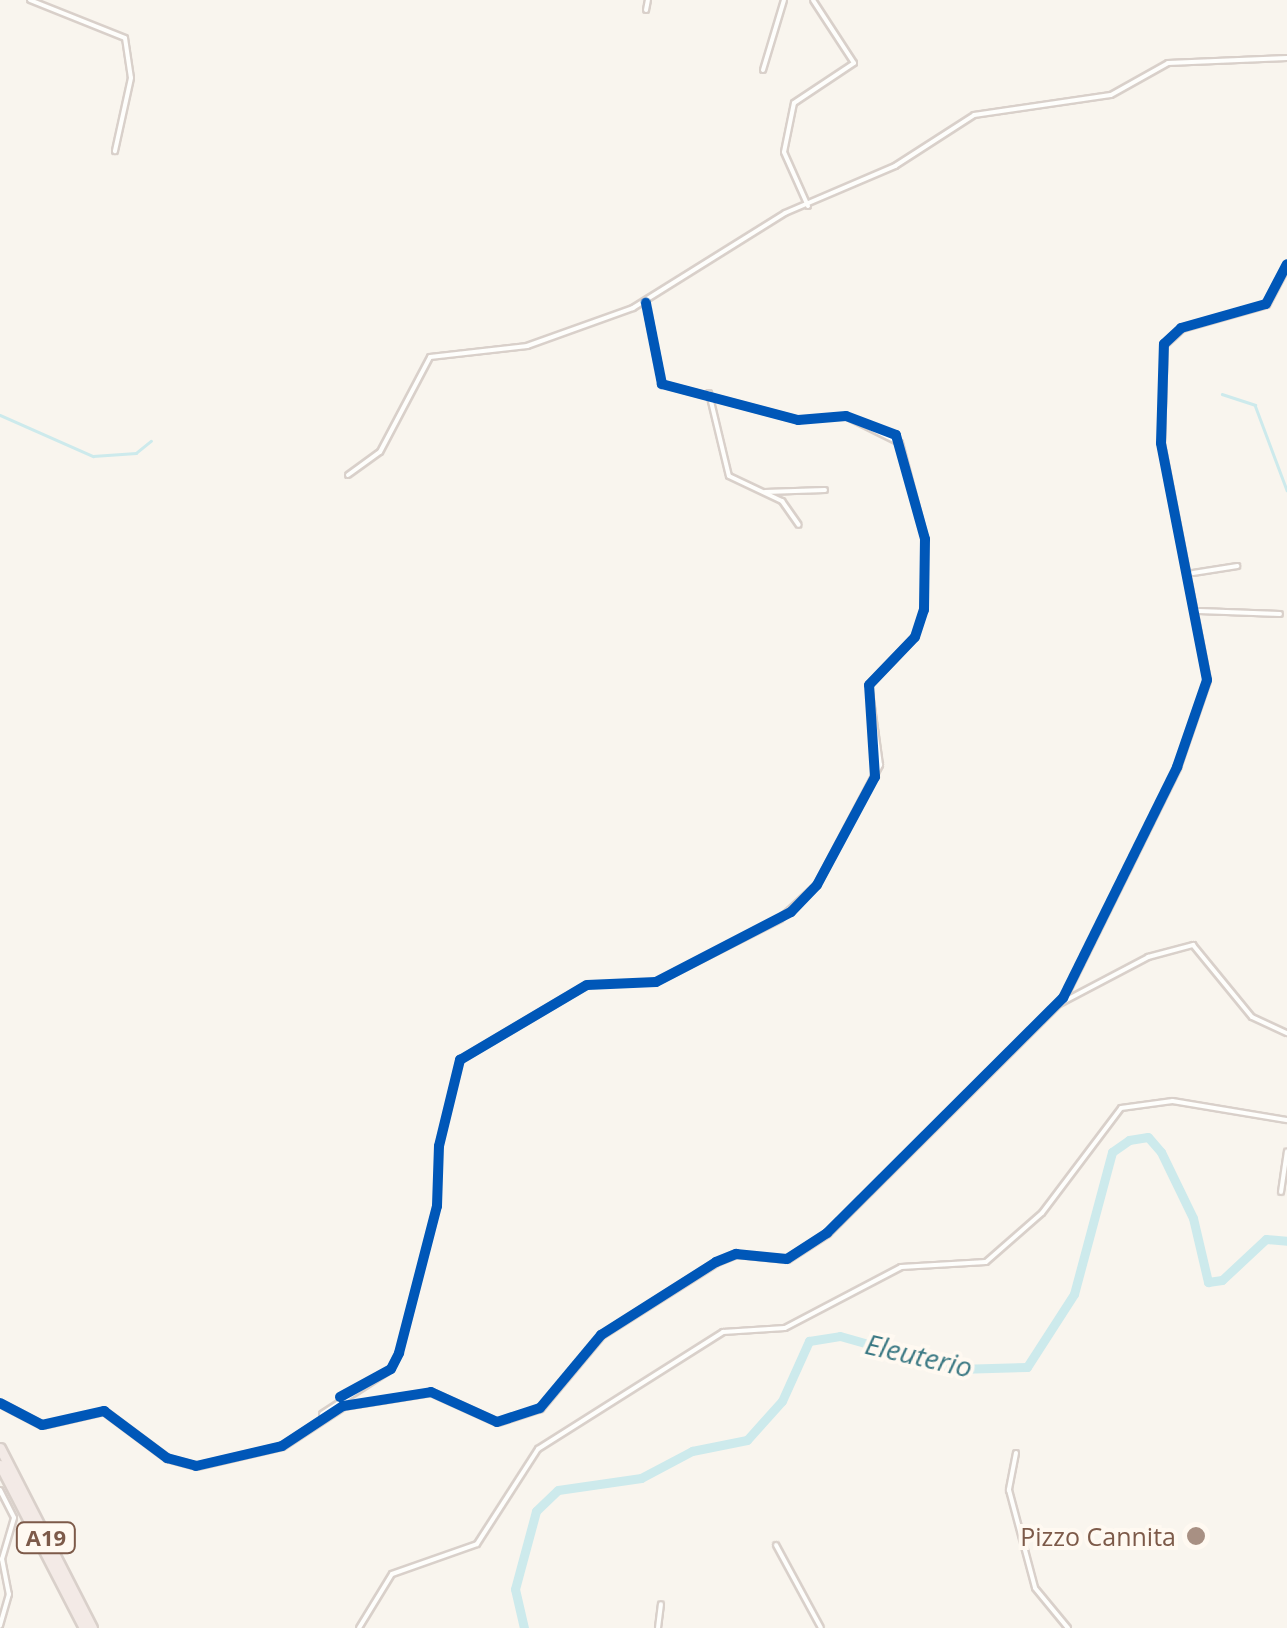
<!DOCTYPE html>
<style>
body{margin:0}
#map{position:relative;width:1287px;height:1628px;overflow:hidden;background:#f9f5ee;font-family:"Open Sans",sans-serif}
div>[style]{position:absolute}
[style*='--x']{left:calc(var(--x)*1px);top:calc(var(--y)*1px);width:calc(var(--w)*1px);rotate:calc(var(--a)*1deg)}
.stream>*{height:2.5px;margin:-1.25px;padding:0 1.25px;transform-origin:1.25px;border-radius:1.25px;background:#cdeaec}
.river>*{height:9px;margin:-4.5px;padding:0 4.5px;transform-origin:4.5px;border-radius:4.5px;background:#cdeaec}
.roads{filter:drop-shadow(2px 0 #d9d0ca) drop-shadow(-2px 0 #d9d0ca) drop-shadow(0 2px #d9d0ca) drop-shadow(0 -2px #d9d0ca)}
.minor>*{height:4px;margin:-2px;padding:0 2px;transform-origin:2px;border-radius:2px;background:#fefefc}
.tertiary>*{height:5px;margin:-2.5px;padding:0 2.5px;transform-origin:2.5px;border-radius:2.5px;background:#fefefc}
.motorway>*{height:9px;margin:-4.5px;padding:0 4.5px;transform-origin:4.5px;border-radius:4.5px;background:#f3eae6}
.cycleway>*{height:10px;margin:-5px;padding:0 5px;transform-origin:5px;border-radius:5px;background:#0057b8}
.dots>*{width:28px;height:28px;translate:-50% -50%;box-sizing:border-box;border:5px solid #fff9f1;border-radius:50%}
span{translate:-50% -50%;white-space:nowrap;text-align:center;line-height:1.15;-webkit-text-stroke:8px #fff9f1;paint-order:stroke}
.shield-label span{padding:2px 8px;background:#fff9f1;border:2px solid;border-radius:8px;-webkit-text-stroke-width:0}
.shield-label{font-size:22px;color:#7d5a49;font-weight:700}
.poi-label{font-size:25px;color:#7d5a49}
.right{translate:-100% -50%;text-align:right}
.water-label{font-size:28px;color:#3a7883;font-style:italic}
</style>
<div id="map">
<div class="stream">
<div style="--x:1222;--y:394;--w:35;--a:18"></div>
<div style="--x:1255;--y:405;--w:91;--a:69.4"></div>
<div style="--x:0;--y:415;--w:102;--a:23.8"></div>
<div style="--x:93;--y:456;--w:43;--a:-4"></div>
<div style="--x:136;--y:453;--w:19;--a:-39"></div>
</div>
<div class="river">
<div style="--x:524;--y:1628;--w:40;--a:-103"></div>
<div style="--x:515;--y:1589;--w:81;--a:-74.9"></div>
<div style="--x:536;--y:1511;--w:30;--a:-44"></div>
<div style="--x:558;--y:1490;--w:84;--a:-8.2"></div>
<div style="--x:641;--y:1478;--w:58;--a:-27.9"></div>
<div style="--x:692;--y:1451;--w:56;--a:-11.3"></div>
<div style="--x:747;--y:1440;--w:52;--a:-48.1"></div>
<div style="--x:782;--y:1401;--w:66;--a:-65.8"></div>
<div style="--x:809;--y:1341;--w:31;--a:-9"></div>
<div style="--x:840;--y:1336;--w:122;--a:15.8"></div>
<div style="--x:957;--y:1369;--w:70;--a:-1.6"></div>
<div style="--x:1027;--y:1367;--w:87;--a:-57.2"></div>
<div style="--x:1074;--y:1294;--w:147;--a:-75"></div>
<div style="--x:1112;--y:1152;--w:21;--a:-35"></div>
<div style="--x:1129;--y:1140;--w:19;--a:-9"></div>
<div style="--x:1148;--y:1137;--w:20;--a:49"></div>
<div style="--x:1161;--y:1152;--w:73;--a:64.1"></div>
<div style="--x:1193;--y:1218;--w:66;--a:76.8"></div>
<div style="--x:1208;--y:1282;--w:14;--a:-8"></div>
<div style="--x:1222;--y:1280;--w:60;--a:-43"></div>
<div style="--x:1266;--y:1239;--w:21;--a:5"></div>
</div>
<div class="roads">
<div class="minor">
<div style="--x:30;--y:0;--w:102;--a:21.8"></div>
<div style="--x:125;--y:38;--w:40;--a:81.5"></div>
<div style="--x:131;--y:78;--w:75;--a:102.4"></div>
<div style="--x:646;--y:10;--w:10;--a:-79"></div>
<div style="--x:763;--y:70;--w:73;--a:-73.3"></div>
<div style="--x:808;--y:206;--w:59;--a:-114"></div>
<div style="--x:784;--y:152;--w:50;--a:-78.5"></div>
<div style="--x:794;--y:103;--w:72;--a:-33.7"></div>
<div style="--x:854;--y:63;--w:75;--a:-123.1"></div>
<div style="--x:709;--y:393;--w:85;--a:76.5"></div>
<div style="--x:729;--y:476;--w:59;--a:25.3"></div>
<div style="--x:782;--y:501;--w:29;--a:55"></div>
<div style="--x:348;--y:475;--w:39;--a:-36"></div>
<div style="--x:380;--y:452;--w:107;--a:-62.2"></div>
<div style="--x:430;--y:357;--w:98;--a:-6.5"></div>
<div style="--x:527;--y:346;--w:113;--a:-19.7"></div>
<div style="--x:633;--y:308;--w:179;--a:-32"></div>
<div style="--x:785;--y:213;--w:120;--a:-23.1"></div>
<div style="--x:895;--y:166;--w:94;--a:-32.8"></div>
<div style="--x:974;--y:115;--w:138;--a:-8.3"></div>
<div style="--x:1111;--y:95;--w:65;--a:-29.3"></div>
<div style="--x:1168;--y:63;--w:119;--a:-2.4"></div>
<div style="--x:765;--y:492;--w:60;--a:-1.9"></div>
<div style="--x:1193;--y:573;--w:45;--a:-9"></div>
<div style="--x:1199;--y:611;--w:81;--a:2.1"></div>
<div style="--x:1059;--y:1004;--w:101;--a:-27.8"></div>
<div style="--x:1148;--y:957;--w:47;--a:-14.9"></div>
<div style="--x:1193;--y:945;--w:93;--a:50.7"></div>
<div style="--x:1252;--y:1017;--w:38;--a:25"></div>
<div style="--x:1281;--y:1192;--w:41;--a:-81.7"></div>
<div style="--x:322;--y:1414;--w:82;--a:-33.1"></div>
<div style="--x:391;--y:1369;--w:18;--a:-63"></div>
<div style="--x:399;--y:1353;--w:152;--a:-75.5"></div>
<div style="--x:437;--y:1206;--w:60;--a:-88.1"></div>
<div style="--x:439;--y:1146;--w:89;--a:-76.3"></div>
<div style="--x:460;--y:1060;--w:147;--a:-30.6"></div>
<div style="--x:587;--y:985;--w:69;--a:-2.5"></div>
<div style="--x:656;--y:982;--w:139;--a:-26.9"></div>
<div style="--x:780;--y:919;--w:50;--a:-42.6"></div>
<div style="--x:817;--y:885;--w:136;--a:-62.3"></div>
<div style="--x:880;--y:765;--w:81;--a:-97.8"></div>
<div style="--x:869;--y:685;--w:66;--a:-46.2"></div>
<div style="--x:915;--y:637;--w:28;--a:-72"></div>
<div style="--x:924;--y:610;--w:71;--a:-89.2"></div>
<div style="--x:925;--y:539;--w:99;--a:-104.6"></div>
<div style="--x:900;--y:443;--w:60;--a:-153.4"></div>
<div style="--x:846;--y:416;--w:48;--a:175.2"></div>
<div style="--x:798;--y:420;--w:141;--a:-165.2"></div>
<div style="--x:662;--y:384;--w:83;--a:-101.2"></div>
<div style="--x:1016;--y:1453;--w:38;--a:101"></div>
<div style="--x:1009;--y:1490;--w:101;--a:75.1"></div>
<div style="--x:1035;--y:1588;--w:52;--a:50.5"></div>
<div style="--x:0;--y:1490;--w:31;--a:63"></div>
<div style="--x:14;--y:1518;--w:43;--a:106.3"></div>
<div style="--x:2;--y:1559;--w:36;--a:79"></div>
<div style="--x:9;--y:1594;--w:33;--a:106"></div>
<div style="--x:776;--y:1545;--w:94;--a:61.5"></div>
<div style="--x:359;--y:1628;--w:63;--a:-58.6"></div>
<div style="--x:392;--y:1574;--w:90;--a:-19.4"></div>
<div style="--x:477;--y:1544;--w:113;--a:-57.3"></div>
<div style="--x:538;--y:1449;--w:219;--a:-32.3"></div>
<div style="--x:723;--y:1332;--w:62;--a:-3.7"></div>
<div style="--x:785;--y:1328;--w:131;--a:-27.7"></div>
<div style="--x:901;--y:1267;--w:85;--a:-3.4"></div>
<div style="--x:986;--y:1262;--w:74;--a:-41.2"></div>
<div style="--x:1042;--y:1213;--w:131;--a:-53"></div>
<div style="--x:1121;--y:1108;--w:52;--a:-7.7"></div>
<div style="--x:1173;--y:1101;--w:116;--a:9.5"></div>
<div style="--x:658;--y:1628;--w:24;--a:-83"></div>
</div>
<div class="tertiary">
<div style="--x:0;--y:1403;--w:47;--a:27.6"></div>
<div style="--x:42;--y:1425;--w:64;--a:-12.7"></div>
<div style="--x:104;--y:1411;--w:79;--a:36.7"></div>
<div style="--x:167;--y:1458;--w:30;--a:15"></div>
<div style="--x:196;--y:1466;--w:88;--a:-13.1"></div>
<div style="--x:282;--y:1446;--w:73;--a:-33.3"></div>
<div style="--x:343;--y:1406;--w:89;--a:-9"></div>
<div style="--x:431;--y:1392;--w:72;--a:24.4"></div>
<div style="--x:497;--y:1422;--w:45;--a:-18"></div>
<div style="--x:540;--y:1408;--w:95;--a:-50.1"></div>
<div style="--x:601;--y:1335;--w:136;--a:-32.4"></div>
<div style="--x:716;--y:1262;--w:22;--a:-22"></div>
<div style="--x:736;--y:1254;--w:51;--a:5.6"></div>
<div style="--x:787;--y:1259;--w:48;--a:-33"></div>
<div style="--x:827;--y:1233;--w:333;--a:-44.9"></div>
<div style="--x:1063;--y:998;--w:258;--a:-63.7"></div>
<div style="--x:1177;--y:767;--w:92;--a:-71"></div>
<div style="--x:1207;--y:680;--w:241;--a:-101"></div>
<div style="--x:1161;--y:443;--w:99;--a:-88.3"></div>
<div style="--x:1164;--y:344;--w:23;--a:-43"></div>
<div style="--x:1181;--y:328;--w:88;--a:-15.8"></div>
<div style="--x:1266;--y:304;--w:45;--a:-62.3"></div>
</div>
<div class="motorway">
<div style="--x:0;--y:1448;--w:202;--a:62.9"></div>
<div style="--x:0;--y:1465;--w:183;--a:62.7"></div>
</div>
</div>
<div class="cycleway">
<div style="--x:340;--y:1397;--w:58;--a:-28.8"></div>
<div style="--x:391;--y:1369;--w:18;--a:-63"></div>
<div style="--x:399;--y:1353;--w:152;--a:-75.5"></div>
<div style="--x:437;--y:1206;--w:60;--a:-88.1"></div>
<div style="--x:439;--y:1146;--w:89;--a:-76.3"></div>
<div style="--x:460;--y:1060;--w:147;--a:-30.6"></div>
<div style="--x:587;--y:985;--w:69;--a:-2.5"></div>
<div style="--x:656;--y:982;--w:152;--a:-27.4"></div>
<div style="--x:791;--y:912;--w:37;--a:-46"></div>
<div style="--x:817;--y:885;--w:123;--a:-61.8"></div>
<div style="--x:875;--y:777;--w:92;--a:-93.7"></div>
<div style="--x:869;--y:685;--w:66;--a:-46.2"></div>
<div style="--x:915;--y:637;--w:28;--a:-72"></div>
<div style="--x:924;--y:610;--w:71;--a:-89.2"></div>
<div style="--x:925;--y:539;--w:108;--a:-105.6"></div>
<div style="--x:896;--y:435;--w:53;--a:-159.2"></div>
<div style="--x:846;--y:416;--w:48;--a:175.2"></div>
<div style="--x:798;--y:420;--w:141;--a:-165.2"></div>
<div style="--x:662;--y:384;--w:83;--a:-101.2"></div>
<div style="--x:0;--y:1403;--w:47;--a:27.6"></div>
<div style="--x:42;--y:1425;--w:64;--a:-12.7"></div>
<div style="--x:104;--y:1411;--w:79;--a:36.7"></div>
<div style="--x:167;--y:1458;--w:30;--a:15"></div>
<div style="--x:196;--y:1466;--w:88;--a:-13.1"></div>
<div style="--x:282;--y:1446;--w:73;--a:-33.3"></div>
<div style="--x:343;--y:1406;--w:89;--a:-9"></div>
<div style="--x:431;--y:1392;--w:72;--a:24.4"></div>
<div style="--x:497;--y:1422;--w:45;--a:-18"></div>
<div style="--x:540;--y:1408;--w:95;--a:-50.1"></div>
<div style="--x:601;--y:1335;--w:136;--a:-32.4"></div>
<div style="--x:716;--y:1262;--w:22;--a:-22"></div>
<div style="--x:736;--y:1254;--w:51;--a:5.6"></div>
<div style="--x:787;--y:1259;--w:48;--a:-33"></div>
<div style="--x:827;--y:1233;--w:333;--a:-44.9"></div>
<div style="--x:1063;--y:998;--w:258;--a:-63.7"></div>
<div style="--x:1177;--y:767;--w:92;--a:-71"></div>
<div style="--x:1207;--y:680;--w:241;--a:-101"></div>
<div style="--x:1161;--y:443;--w:99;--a:-88.3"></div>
<div style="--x:1164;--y:344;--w:23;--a:-43"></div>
<div style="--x:1181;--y:328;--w:88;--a:-15.8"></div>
<div style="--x:1266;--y:304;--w:45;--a:-62.3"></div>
</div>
<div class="dots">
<div style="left:1196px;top:1536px;background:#a89083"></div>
</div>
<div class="shield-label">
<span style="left:46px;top:1538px">A19</span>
</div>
<div class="poi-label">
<span class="right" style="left:1176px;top:1536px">Pizzo Cannita</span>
</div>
<div class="water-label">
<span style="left:919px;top:1355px;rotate:13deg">Eleuterio</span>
</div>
</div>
